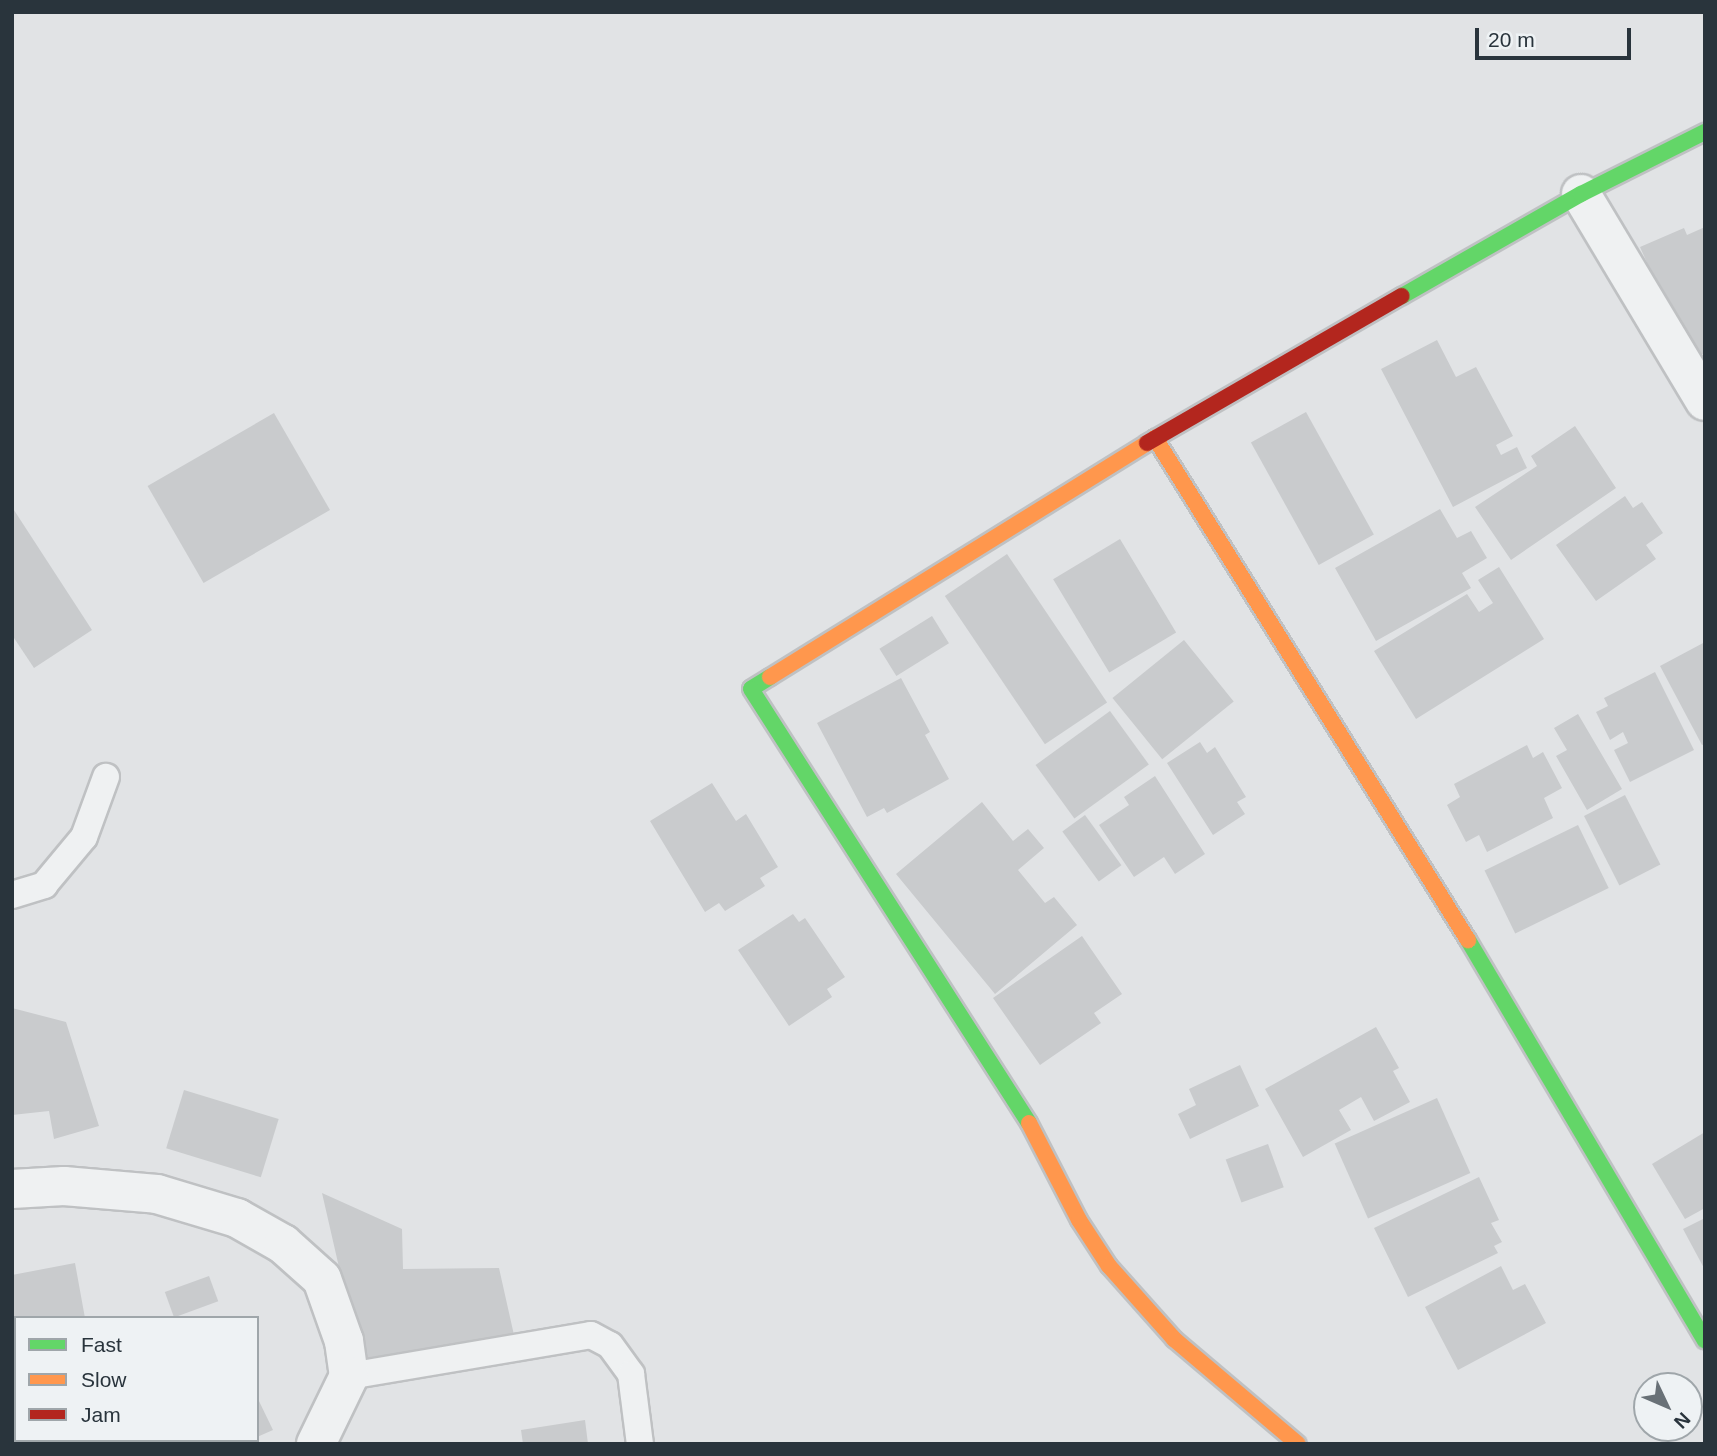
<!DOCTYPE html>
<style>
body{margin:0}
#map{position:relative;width:1717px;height:1456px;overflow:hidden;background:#e1e3e5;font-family:Arial,sans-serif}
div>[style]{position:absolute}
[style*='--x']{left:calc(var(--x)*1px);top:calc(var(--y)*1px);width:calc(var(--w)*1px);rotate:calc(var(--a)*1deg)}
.building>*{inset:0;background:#c9cbcd;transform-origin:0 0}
.roads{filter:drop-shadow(2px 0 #bfc1c3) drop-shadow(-2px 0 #bfc1c3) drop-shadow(0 2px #bfc1c3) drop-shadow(0 -2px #bfc1c3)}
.lane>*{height:26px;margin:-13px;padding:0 13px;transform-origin:13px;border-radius:13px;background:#eff1f2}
.street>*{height:38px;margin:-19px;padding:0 19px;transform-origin:19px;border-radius:19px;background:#eff1f2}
.fast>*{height:16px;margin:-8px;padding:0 8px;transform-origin:8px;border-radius:8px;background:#63d668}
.slow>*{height:16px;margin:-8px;padding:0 8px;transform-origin:8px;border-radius:8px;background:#ff974d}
.jam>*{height:16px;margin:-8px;padding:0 8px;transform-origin:8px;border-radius:8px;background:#b3261e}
span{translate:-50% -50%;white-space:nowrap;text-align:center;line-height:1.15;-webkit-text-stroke:5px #eef2f4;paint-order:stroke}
.frame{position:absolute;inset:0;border:14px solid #29343c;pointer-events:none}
.legend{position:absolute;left:14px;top:1316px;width:245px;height:126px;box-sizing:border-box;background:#eef2f4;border:2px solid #9fa6aa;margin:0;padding:9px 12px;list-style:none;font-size:21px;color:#29343c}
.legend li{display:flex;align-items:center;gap:14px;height:35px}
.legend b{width:35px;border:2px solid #9fa6aa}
.north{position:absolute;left:1633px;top:1372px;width:70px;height:70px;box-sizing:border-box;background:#eef2f4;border:2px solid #9fa6aa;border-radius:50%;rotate:134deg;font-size:19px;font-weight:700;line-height:28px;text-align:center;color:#29343c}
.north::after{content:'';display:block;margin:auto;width:24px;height:32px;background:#697177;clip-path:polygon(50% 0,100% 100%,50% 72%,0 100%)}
.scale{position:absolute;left:1475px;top:28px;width:156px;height:32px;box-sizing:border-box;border:4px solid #29343c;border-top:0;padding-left:9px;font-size:21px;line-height:24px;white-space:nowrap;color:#29343c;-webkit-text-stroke:5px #eef2f4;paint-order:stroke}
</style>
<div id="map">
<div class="building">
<div style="clip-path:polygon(1705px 227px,1705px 353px,1690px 359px,1640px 247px,1684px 228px,1687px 235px)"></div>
<div style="clip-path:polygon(1437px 340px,1456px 377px,1476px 367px,1513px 436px,1496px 445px,1501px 455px,1517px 447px,1527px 468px,1453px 507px,1381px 369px)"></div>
<div style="left:1306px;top:412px;width:140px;height:63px;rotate:61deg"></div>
<div style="left:274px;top:413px;width:112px;height:146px;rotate:60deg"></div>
<div style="clip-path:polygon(1575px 426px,1616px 488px,1511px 560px,1475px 507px,1537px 466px,1531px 456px)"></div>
<div style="clip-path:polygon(1625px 496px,1633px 508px,1642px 502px,1663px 533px,1646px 545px,1656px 559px,1596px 601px,1556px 545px)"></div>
<div style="clip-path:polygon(12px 507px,92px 630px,34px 668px,12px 635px)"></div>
<div style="clip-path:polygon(1440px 509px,1457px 538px,1471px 531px,1487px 558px,1462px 573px,1471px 588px,1376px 641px,1335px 568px)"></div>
<div style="left:1120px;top:539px;width:109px;height:78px;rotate:59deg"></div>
<div style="left:1007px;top:554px;width:179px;height:75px;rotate:56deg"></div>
<div style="clip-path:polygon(1499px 567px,1544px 639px,1416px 719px,1374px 651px,1467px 594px,1479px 612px,1493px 603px,1478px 580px)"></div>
<div style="left:932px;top:616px;width:32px;height:62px;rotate:58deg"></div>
<div style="left:1184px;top:640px;width:79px;height:92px;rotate:51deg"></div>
<div style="clip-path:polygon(1705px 642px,1705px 744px,1702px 745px,1660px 666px)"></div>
<div style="clip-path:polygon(1655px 672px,1694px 750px,1630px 782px,1614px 750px,1628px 743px,1623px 732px,1610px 740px,1596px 712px,1608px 706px,1604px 698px)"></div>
<div style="clip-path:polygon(901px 678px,930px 732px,925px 735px,949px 779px,887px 813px,884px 808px,867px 817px,817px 723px)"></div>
<div style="left:1110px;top:711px;width:66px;height:92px;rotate:54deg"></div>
<div style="clip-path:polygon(1578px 714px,1622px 789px,1587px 810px,1556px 756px,1567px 750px,1554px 728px)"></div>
<div style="clip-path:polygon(1200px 742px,1207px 753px,1215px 747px,1246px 797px,1237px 802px,1245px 814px,1213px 835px,1167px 763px)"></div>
<div style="clip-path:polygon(1527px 745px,1533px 758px,1543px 752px,1562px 788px,1544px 798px,1553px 818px,1487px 852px,1479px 835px,1466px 842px,1447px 805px,1460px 797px,1454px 784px)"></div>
<div style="clip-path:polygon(1155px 776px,1205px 854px,1175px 874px,1164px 857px,1134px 877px,1099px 825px,1129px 805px,1124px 797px)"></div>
<div style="clip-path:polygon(712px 783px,736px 821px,746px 814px,778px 867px,760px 878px,765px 886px,725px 911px,719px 903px,705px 912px,650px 821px)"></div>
<div style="left:1625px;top:795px;width:78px;height:46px;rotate:63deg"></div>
<div style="clip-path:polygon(982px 802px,1013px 841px,1028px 829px,1044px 848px,1018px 870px,1045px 903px,1054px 897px,1077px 925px,995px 994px,896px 874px)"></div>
<div style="left:1085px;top:815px;width:62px;height:28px;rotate:54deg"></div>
<div style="left:1578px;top:825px;width:70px;height:104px;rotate:64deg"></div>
<div style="clip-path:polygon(793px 914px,799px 922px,805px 918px,845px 977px,827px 989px,832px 997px,789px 1026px,738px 950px)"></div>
<div style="clip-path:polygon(1082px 936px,1122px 994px,1094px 1013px,1101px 1023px,1040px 1065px,993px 998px)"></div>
<div style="clip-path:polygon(12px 1008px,66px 1022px,99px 1126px,54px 1139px,49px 1111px,12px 1115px)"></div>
<div style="clip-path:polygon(1376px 1027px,1399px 1068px,1393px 1071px,1410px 1102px,1374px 1121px,1361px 1097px,1339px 1110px,1351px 1130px,1303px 1157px,1265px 1089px)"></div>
<div style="clip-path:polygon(1240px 1065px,1259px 1106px,1190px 1139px,1178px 1114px,1196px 1105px,1189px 1089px)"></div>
<div style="left:184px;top:1090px;width:99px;height:61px;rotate:17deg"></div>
<div style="left:1437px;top:1098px;width:82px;height:112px;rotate:66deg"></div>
<div style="clip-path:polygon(1705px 1132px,1705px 1208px,1685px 1219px,1652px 1164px)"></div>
<div style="left:1268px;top:1144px;width:46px;height:45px;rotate:70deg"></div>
<div style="clip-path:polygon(1479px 1177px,1499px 1220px,1491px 1223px,1502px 1242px,1494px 1246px,1498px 1253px,1408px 1297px,1374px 1228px)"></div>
<div style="clip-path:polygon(322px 1193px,402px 1229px,403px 1269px,499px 1268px,514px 1335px,360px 1359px)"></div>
<div style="clip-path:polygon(1705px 1218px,1705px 1270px,1683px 1229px)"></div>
<div style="clip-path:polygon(75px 1263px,85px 1318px,16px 1318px,16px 1363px,12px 1364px,12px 1275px)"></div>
<div style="clip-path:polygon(1501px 1266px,1513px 1290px,1525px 1284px,1546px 1323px,1458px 1370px,1425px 1307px)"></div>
<div style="left:209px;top:1276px;width:27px;height:47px;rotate:70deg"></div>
<div style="clip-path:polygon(16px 1376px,16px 1440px,60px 1440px,61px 1444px,12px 1444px,12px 1377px)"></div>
<div style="clip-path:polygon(257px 1397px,273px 1430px,257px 1437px)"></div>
<div style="clip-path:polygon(585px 1420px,588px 1444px,523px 1444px,521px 1430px)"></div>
<div style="left:168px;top:1440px;width:82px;height:4px"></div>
</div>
<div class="roads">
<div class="lane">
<div style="--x:12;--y:895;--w:34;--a:-17"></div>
<div style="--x:44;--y:885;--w:62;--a:-50.2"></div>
<div style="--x:84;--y:837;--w:64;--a:-69.9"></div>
<div style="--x:349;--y:1376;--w:245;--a:-9.6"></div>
<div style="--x:591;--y:1335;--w:21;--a:28"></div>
<div style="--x:610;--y:1345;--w:36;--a:54"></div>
<div style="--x:631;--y:1374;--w:71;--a:82.7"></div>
</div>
<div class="street">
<div style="--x:1581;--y:194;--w:241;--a:59.1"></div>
<div style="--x:12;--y:1189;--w:52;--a:-3.3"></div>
<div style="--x:64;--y:1186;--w:93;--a:4.9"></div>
<div style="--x:157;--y:1194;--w:84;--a:16.7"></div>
<div style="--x:237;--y:1218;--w:53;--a:29.5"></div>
<div style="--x:283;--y:1244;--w:52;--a:41.9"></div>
<div style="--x:322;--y:1279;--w:66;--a:70.5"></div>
<div style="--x:344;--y:1341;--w:35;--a:82"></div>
<div style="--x:349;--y:1376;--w:76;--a:115.9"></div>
</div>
<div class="fast">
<div style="--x:1402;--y:296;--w:206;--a:-29.7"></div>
<div style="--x:1581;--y:194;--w:139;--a:-26.6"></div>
<div style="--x:770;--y:677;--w:22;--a:148"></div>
<div style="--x:751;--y:689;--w:515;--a:57.36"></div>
<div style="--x:1468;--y:940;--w:465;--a:59.4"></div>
</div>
<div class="slow">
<div style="--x:1155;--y:438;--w:592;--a:58.06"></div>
<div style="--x:770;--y:677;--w:444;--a:-31.8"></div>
<div style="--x:1029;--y:1123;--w:109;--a:62.7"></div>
<div style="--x:1079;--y:1220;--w:55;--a:56.9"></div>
<div style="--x:1109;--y:1266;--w:98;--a:48.3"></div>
<div style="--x:1174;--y:1339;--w:162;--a:40.3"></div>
</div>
<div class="jam">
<div style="--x:1147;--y:443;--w:294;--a:-30"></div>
</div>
</div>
<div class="frame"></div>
<ul class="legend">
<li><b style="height:9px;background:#63d668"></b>Fast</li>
<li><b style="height:9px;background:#ff974d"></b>Slow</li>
<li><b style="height:9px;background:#b3261e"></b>Jam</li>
</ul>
<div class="north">N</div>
<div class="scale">20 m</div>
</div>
